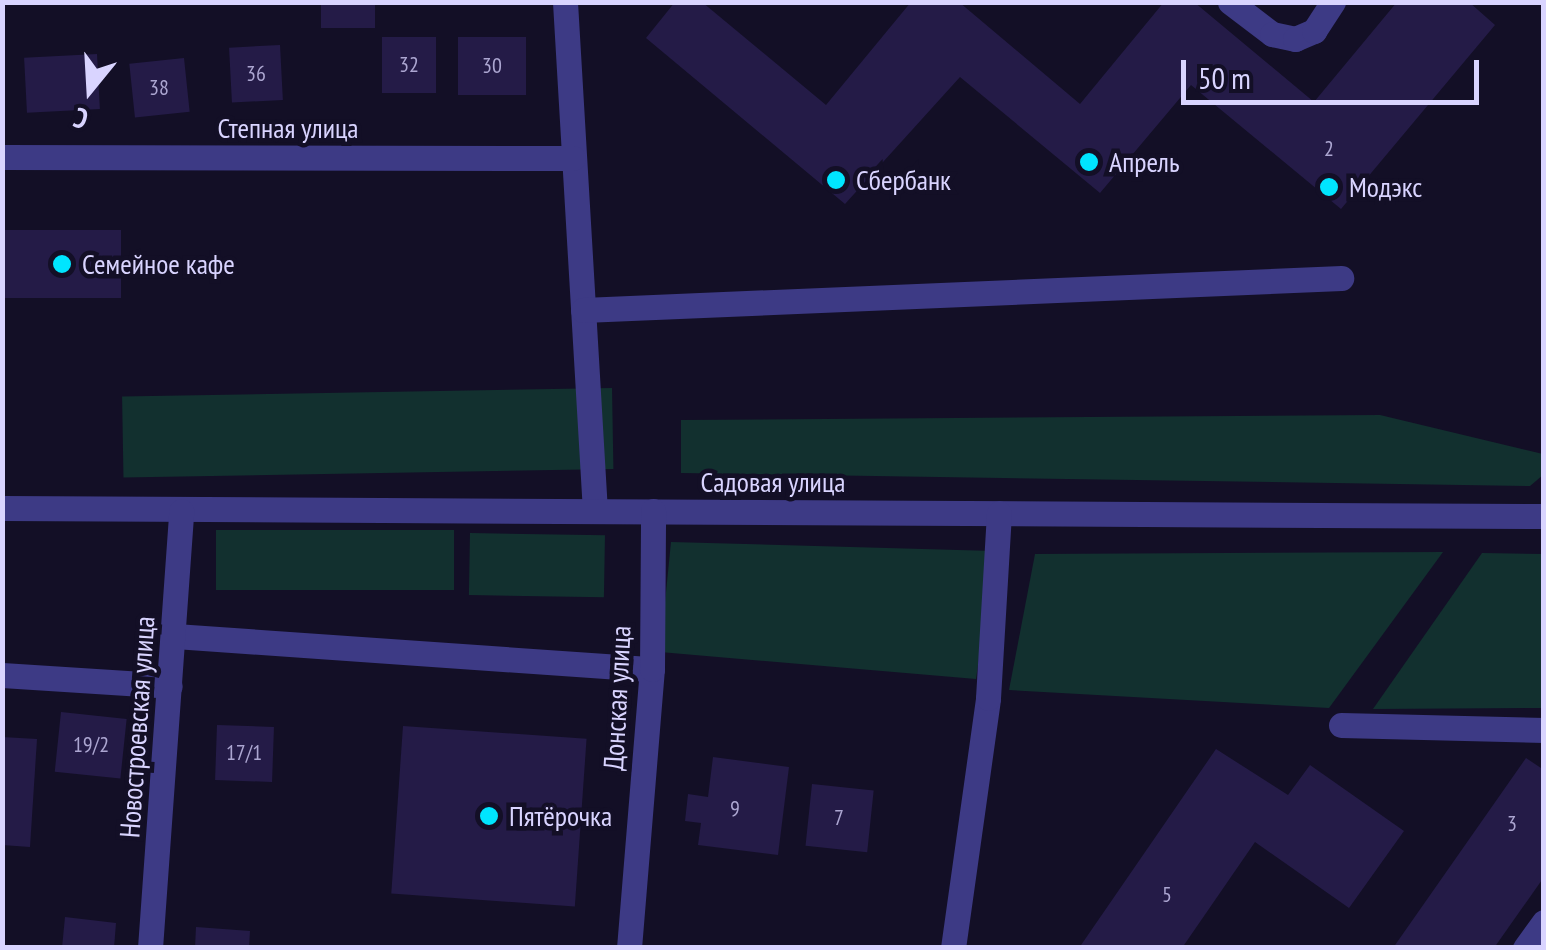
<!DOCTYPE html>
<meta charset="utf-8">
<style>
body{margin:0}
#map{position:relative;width:1546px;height:950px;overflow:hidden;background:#130f26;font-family:"PT Sans Narrow",sans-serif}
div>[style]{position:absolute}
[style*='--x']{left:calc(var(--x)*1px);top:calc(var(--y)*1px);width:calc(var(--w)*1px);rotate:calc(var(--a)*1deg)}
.green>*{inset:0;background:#12302f;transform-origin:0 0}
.building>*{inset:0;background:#241b47;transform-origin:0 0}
.minor>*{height:25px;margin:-12.5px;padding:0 12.5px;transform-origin:12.5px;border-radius:12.5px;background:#3d3a85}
.dots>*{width:28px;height:28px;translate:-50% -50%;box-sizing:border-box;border:5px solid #130f26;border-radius:50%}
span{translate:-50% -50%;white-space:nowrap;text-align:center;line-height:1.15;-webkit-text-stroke:9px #130f26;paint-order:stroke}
.number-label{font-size:22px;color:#aca6d1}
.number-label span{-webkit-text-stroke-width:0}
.street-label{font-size:28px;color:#d9d4ff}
.poi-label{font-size:28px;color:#d9d4ff}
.left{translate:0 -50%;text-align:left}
.frame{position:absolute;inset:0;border:5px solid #d9d4ff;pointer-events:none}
.north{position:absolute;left:40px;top:40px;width:100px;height:100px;-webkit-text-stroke:8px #130f26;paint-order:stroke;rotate:198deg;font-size:28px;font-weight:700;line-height:40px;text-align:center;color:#d9d4ff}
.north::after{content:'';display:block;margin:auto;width:35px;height:45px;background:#d9d4ff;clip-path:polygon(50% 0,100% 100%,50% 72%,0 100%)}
.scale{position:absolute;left:1181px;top:60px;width:298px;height:45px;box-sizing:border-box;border:5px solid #d9d4ff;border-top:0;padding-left:12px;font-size:30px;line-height:35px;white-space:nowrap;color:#d9d4ff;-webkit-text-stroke:8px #130f26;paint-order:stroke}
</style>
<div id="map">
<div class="green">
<div style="left:612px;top:388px;width:81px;height:490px;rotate:89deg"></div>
<div style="clip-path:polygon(1380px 415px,1543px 454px,1543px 475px,1530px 486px,681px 473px,681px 420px)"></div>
<div style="left:216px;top:530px;width:238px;height:60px"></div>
<div style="left:470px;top:533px;width:135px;height:62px;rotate:1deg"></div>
<div style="clip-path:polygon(671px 542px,994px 551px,976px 679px,660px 652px)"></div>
<div style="clip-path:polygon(1443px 552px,1329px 708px,1009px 690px,1035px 554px)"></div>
<div style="clip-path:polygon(1482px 553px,1543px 554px,1543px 708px,1373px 709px)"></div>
</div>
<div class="building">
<div style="left:321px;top:2px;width:54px;height:26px"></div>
<div style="clip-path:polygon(675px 2px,702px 2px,826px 105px,911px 2px,959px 2px,1080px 104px,1164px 2px,1194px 2px,1314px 102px,1397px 2px,1469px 2px,1495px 25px,1341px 209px,1191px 85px,1100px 193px,960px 77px,845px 204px,646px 38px)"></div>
<div style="left:382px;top:37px;width:54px;height:56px"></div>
<div style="left:526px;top:37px;width:58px;height:68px;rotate:90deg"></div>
<div style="left:280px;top:45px;width:55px;height:51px;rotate:87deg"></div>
<div style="left:97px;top:54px;width:55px;height:73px;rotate:87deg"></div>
<div style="left:184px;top:58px;width:54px;height:55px;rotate:84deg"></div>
<div style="left:2px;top:230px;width:119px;height:68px"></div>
<div style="left:61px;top:712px;width:66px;height:60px;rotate:6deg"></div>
<div style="left:217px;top:725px;width:57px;height:55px;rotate:2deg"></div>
<div style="left:403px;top:726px;width:184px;height:168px;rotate:4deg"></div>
<div style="clip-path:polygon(2px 737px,37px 739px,30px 847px,2px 845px)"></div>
<div style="clip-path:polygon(1216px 749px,1288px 795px,1310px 765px,1404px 831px,1349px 908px,1255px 842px,1182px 948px,1079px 948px)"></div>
<div style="clip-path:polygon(713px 757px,789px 767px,778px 855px,698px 845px,701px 823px,685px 821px,688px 794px,708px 797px)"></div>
<div style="clip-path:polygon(1526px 758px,1544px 770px,1544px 877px,1494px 948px,1393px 948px)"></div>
<div style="left:812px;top:784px;width:62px;height:62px;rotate:6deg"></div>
<div style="clip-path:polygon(65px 917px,116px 923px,114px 948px,62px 948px)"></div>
<div style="clip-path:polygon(196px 927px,250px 931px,249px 948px,195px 948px)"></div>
</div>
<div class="minor">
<div style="--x:565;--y:2;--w:510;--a:86.63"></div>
<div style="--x:1230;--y:2;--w:53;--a:37.3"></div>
<div style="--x:1272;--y:34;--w:24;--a:12"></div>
<div style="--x:1295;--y:39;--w:21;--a:-23"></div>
<div style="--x:1314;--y:31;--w:35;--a:-57"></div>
<div style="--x:2;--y:157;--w:571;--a:0.1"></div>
<div style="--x:583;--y:310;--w:759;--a:-2.42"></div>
<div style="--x:2;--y:508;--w:1542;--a:0.3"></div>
<div style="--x:175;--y:636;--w:478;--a:4"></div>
<div style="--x:2;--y:675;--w:168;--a:3.7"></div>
<div style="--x:1341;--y:725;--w:203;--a:1.4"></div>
<div style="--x:150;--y:948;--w:438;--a:-85.9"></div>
<div style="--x:629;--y:948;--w:280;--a:-85.3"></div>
<div style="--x:652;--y:669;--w:158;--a:-89.6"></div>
<div style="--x:953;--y:948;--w:252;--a:-82"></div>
<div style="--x:988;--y:698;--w:185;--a:-86.6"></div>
<div style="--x:1525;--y:948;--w:32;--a:-54"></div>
</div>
<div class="dots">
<div style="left:1089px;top:162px;background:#00e5ff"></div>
<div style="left:836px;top:180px;background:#00e5ff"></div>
<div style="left:1329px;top:187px;background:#00e5ff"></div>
<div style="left:62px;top:264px;background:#00e5ff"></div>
<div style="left:489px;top:816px;background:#00e5ff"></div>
</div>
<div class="number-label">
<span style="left:409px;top:65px">32</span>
<span style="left:492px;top:66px">30</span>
<span style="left:256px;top:74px">36</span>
<span style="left:159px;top:88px">38</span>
<span style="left:1329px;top:149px">2</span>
<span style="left:91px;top:745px">19/2</span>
<span style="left:244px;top:753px">17/1</span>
<span style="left:735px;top:809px">9</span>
<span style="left:839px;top:818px">7</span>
<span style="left:1512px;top:824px">3</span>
<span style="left:1167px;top:895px">5</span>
</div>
<div class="street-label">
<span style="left:288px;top:128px">Степная улица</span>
<span style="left:773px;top:482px">Садовая улица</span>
<span style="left:617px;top:698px;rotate:-87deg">Донская улица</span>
<span style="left:137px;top:727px;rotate:-86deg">Новостроевская улица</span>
</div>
<div class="poi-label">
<span class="left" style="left:1109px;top:162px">Апрель</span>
<span class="left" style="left:856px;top:180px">Сбербанк</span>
<span class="left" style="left:1349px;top:187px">Модэкс</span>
<span class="left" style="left:82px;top:264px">Семейное кафе</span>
<span class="left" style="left:509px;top:816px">Пятёрочка</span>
</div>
<div class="frame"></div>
<div class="north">С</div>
<div class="scale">50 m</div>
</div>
